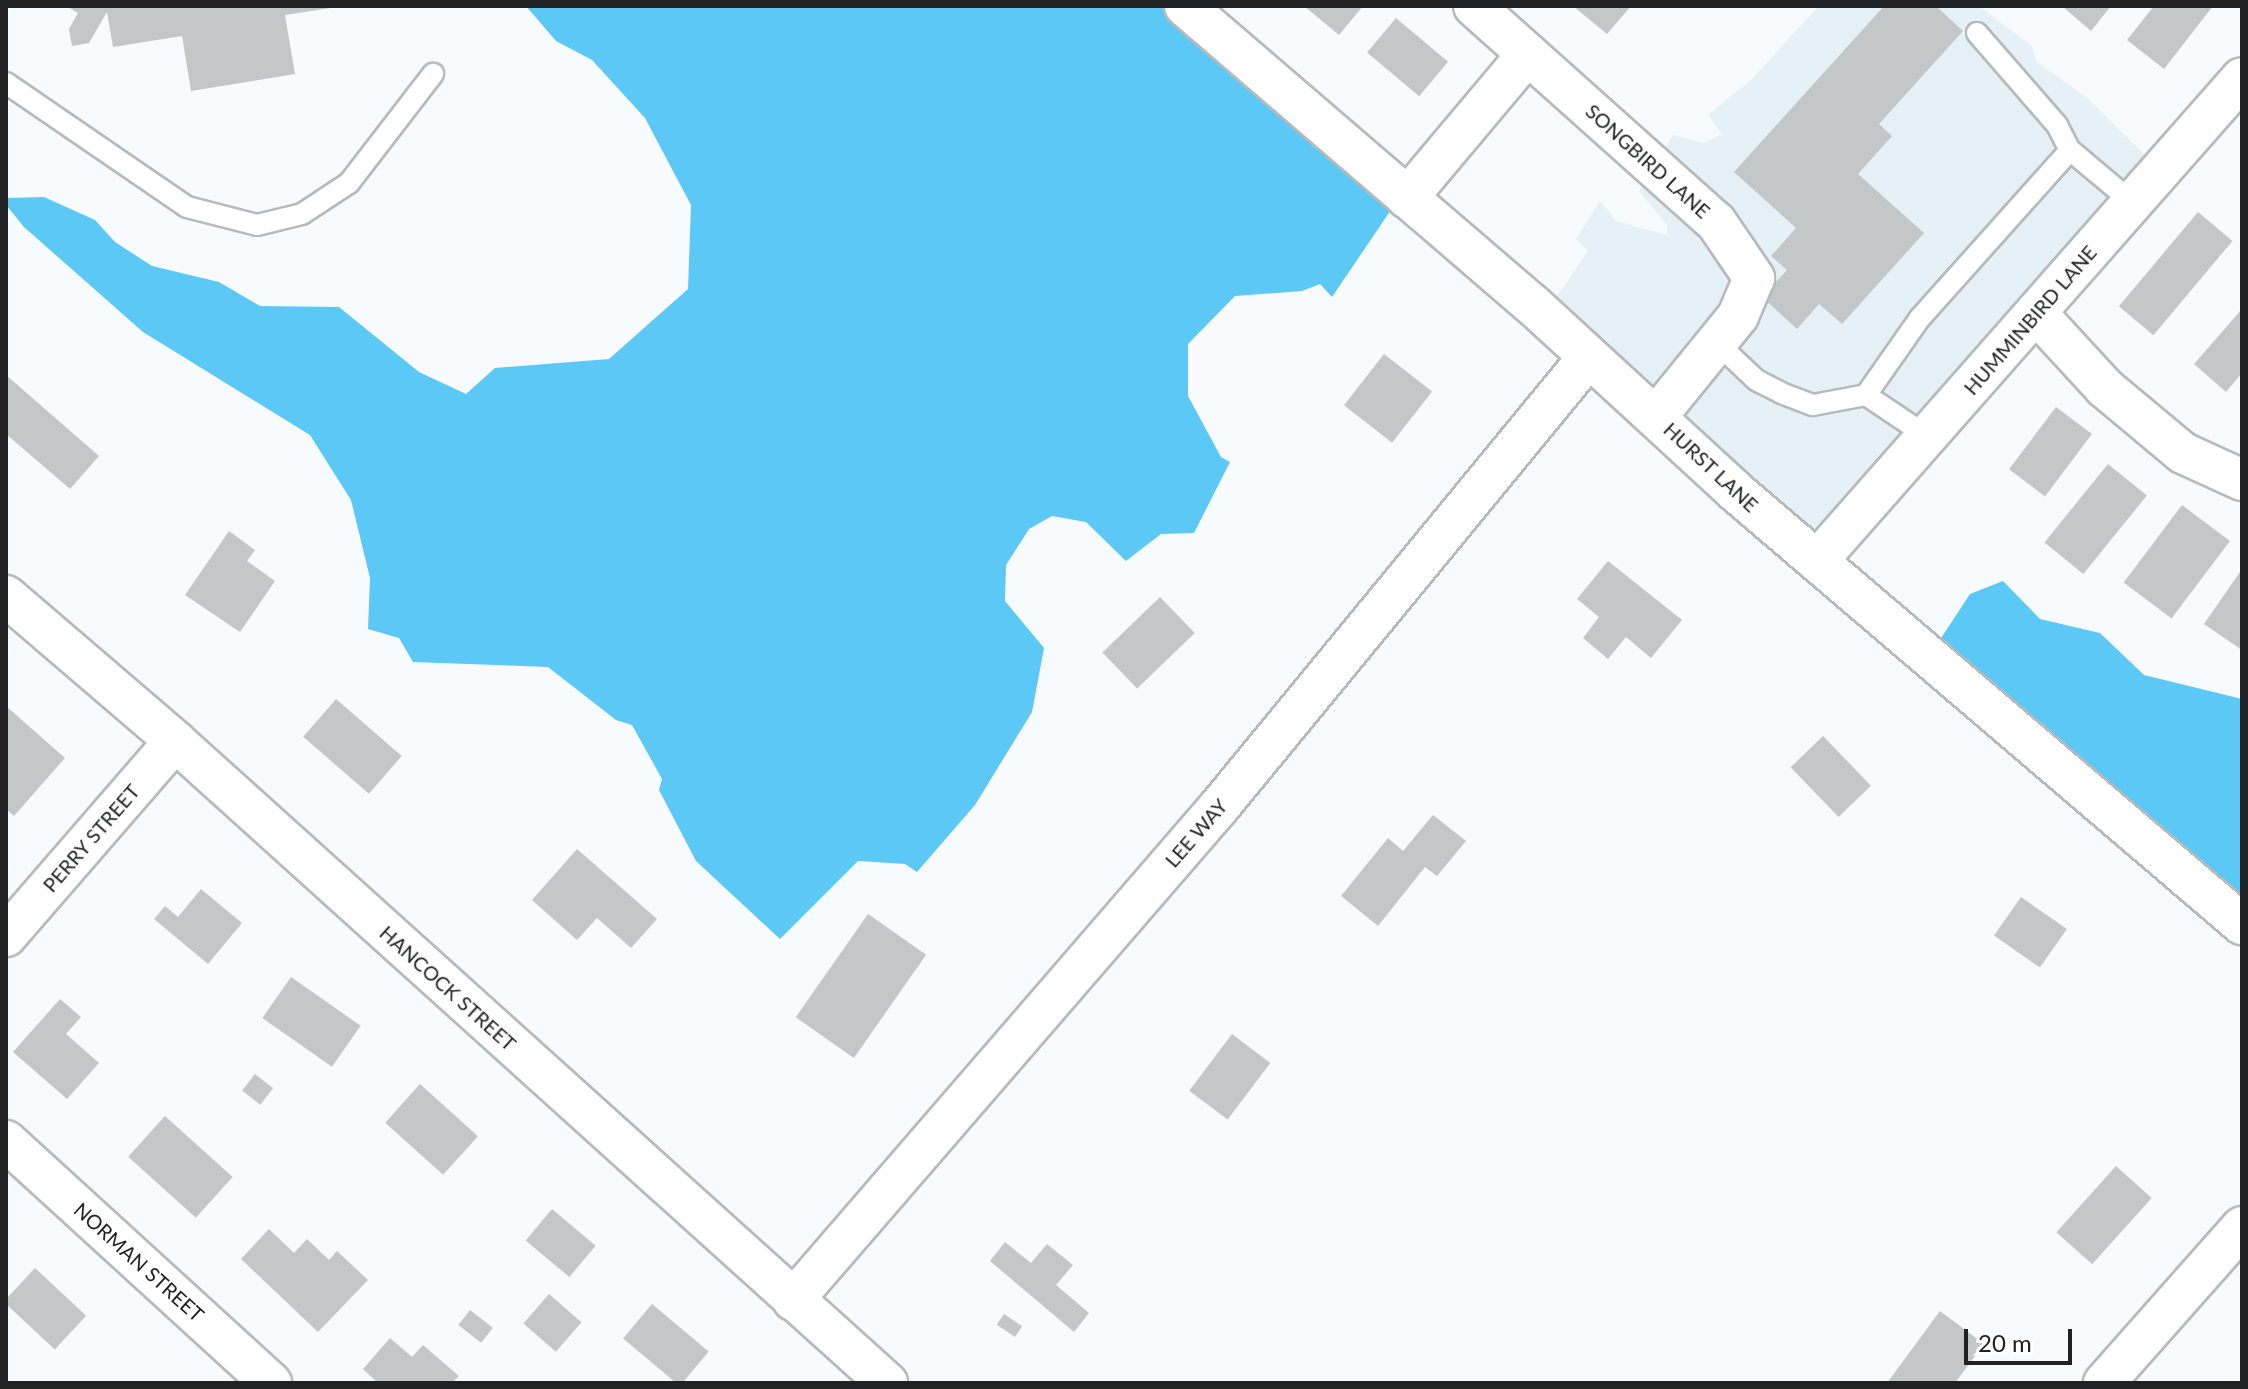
<!DOCTYPE html>
<style>
body{margin:0}
#map{position:relative;width:2248px;height:1389px;overflow:hidden;background:#f7fbfd;font-family:Lato,sans-serif}
div>[style]{position:absolute}
[style*='--x']{left:calc(var(--x)*1px);top:calc(var(--y)*1px);width:calc(var(--w)*1px);rotate:calc(var(--a)*1deg)}
.built>*{inset:0;background:#e5f1f7}
.forest>*{inset:0;background:#5cc8f5}
.building>*{inset:0;background:#c3c7c8;transform-origin:0 0}
.roads{filter:drop-shadow(2px 0 #b7babc) drop-shadow(-2px 0 #b7babc) drop-shadow(0 2px #b7babc) drop-shadow(0 -2px #b7babc)}
.service>*{height:20px;margin:-10px;padding:0 10px;transform-origin:10px;border-radius:10px;background:#fff}
.minor>*{height:40px;margin:-20px;padding:0 20px;transform-origin:20px;border-radius:20px;background:#fff}
span{translate:-50% -50%;white-space:nowrap;text-align:center;line-height:1.15;-webkit-text-stroke:6px #fff;paint-order:stroke}
.street-label{font-size:20px;color:#202122}
.frame{position:absolute;inset:0;border:8px solid #202122;pointer-events:none}
.scale{position:absolute;left:1964px;top:1329px;width:108px;height:36px;box-sizing:border-box;border:4px solid #202122;border-top:0;padding-left:10px;font-size:24px;line-height:28px;white-space:nowrap;color:#202122;-webkit-text-stroke:6px #fff;paint-order:stroke}
</style>
<div id="map">
<div class="built">
<div style="clip-path:polygon(1819px 6px,1979px 6px,2032px 46px,2036px 61px,2087px 98px,2160px 170px,1820px 566px,1543px 317px,1588px 251px,1576px 239px,1600px 201px,1616px 221px,1667px 235px,1667px 225px,1639px 191px,1673px 135px,1703px 143px,1722px 134px,1708px 115px,1751px 80px)"></div>
</div>
<div class="forest">
<div style="clip-path:polygon(526px 6px,1176px 6px,1399px 198px,1332px 297px,1320px 284px,1302px 291px,1235px 296px,1188px 344px,1188px 396px,1221px 457px,1230px 462px,1194px 533px,1161px 534px,1126px 561px,1086px 522px,1052px 516px,1029px 529px,1006px 565px,1005px 601px,1044px 648px,1032px 712px,975px 805px,917px 872px,905px 864px,858px 861px,780px 939px,696px 861px,659px 790px,662px 779px,632px 725px,616px 720px,548px 667px,413px 662px,399px 638px,368px 629px,370px 578px,351px 500px,310px 435px,143px 332px,24px 227px,6px 205px,6px 198px,44px 197px,95px 220px,115px 242px,152px 266px,219px 282px,260px 306px,339px 307px,419px 372px,466px 394px,495px 368px,609px 359px,688px 289px,691px 205px,645px 118px,592px 60px,556px 41px)"></div>
<div style="clip-path:polygon(2003px 581px,2040px 619px,2100px 633px,2144px 675px,2242px 699px,2242px 932px,1928px 658px,1970px 594px)"></div>
</div>
<div class="building">
<div style="clip-path:polygon(66px 6px,331px 6px,331px 8px,285px 15px,295px 74px,191px 91px,182px 36px,113px 47px,107px 12px,89px 43px,72px 46px,69px 29px,78px 13px)"></div>
<div style="clip-path:polygon(1304px 6px,1363px 6px,1339px 35px)"></div>
<div style="clip-path:polygon(1573px 6px,1631px 6px,1607px 34px)"></div>
<div style="clip-path:polygon(1884px 6px,1936px 6px,1963px 31px,1879px 124px,1892px 136px,1858px 174px,1924px 233px,1842px 324px,1819px 304px,1797px 329px,1762px 297px,1787px 270px,1771px 256px,1796px 228px,1734px 172px)"></div>
<div style="clip-path:polygon(2062px 6px,2111px 6px,2091px 31px)"></div>
<div style="clip-path:polygon(2154px 6px,2213px 6px,2164px 69px,2127px 40px)"></div>
<div style="left:1396px;top:18px;width:68px;height:45px;rotate:40deg"></div>
<div style="left:2198px;top:212px;width:45px;height:123px;rotate:40deg"></div>
<div style="clip-path:polygon(2242px 309px,2242px 373px,2226px 392px,2194px 364px)"></div>
<div style="left:1384px;top:354px;width:61px;height:65px;rotate:38deg"></div>
<div style="clip-path:polygon(6px 375px,99px 456px,70px 489px,6px 434px)"></div>
<div style="left:2056px;top:407px;width:45px;height:78px;rotate:37deg"></div>
<div style="left:2108px;top:464px;width:50px;height:101px;rotate:39deg"></div>
<div style="left:2182px;top:505px;width:60px;height:97px;rotate:37deg"></div>
<div style="clip-path:polygon(229px 531px,255px 550px,247px 561px,275px 581px,240px 632px,185px 595px)"></div>
<div style="clip-path:polygon(1608px 561px,1682px 620px,1651px 658px,1626px 637px,1608px 659px,1583px 638px,1599px 617px,1577px 599px)"></div>
<div style="clip-path:polygon(2242px 569px,2242px 650px,2204px 624px)"></div>
<div style="left:1160px;top:597px;width:50px;height:80px;rotate:46deg"></div>
<div style="left:336px;top:699px;width:87px;height:50px;rotate:41deg"></div>
<div style="clip-path:polygon(6px 706px,65px 758px,14px 816px,6px 809px)"></div>
<div style="left:1823px;top:736px;width:69px;height:45px;rotate:46deg"></div>
<div style="clip-path:polygon(1433px 815px,1466px 841px,1437px 876px,1425px 867px,1378px 926px,1341px 896px,1388px 838px,1403px 851px)"></div>
<div style="clip-path:polygon(577px 849px,657px 919px,631px 948px,597px 918px,577px 940px,532px 900px)"></div>
<div style="clip-path:polygon(201px 889px,242px 923px,208px 964px,154px 919px,165px 906px,178px 917px)"></div>
<div style="left:2021px;top:897px;width:56px;height:47px;rotate:35deg"></div>
<div style="left:868px;top:914px;width:71px;height:126px;rotate:35deg"></div>
<div style="left:291px;top:977px;width:85px;height:50px;rotate:35deg"></div>
<div style="clip-path:polygon(60px 999px,81px 1017px,66px 1034px,99px 1063px,67px 1099px,13px 1052px)"></div>
<div style="left:1232px;top:1034px;width:48px;height:71px;rotate:37deg"></div>
<div style="left:255px;top:1074px;width:23px;height:21px;rotate:38deg"></div>
<div style="left:420px;top:1084px;width:78px;height:52px;rotate:42deg"></div>
<div style="left:165px;top:1116px;width:91px;height:55px;rotate:42deg"></div>
<div style="left:2116px;top:1166px;width:48px;height:89px;rotate:42deg"></div>
<div style="left:552px;top:1209px;width:57px;height:41px;rotate:40deg"></div>
<div style="clip-path:polygon(269px 1229px,294px 1253px,307px 1239px,329px 1260px,337px 1251px,368px 1280px,318px 1332px,241px 1259px)"></div>
<div style="clip-path:polygon(1005px 1242px,1031px 1263px,1047px 1244px,1073px 1265px,1056px 1285px,1089px 1313px,1074px 1332px,990px 1261px)"></div>
<div style="left:35px;top:1268px;width:70px;height:46px;rotate:43deg"></div>
<div style="left:549px;top:1294px;width:43px;height:39px;rotate:41deg"></div>
<div style="left:652px;top:1304px;width:74px;height:45px;rotate:40deg"></div>
<div style="left:470px;top:1310px;width:29px;height:19px;rotate:38deg"></div>
<div style="clip-path:polygon(1940px 1311px,1984px 1344px,1955px 1383px,1887px 1383px)"></div>
<div style="left:1004px;top:1314px;width:22px;height:13px;rotate:34deg"></div>
<div style="clip-path:polygon(390px 1338px,412px 1357px,423px 1345px,459px 1376px,452px 1383px,378px 1383px,363px 1369px)"></div>
</div>
<div class="roads">
<div class="service">
<div style="--x:1977;--y:33;--w:122;--a:49"></div>
<div style="--x:2057;--y:125;--w:28;--a:63"></div>
<div style="--x:6;--y:83;--w:219;--a:34.4"></div>
<div style="--x:187;--y:207;--w:72;--a:14.4"></div>
<div style="--x:257;--y:225;--w:46;--a:-13.7"></div>
<div style="--x:302;--y:214;--w:56;--a:-33.4"></div>
<div style="--x:349;--y:183;--w:138;--a:-52.4"></div>
<div style="--x:1716;--y:342;--w:55;--a:43.5"></div>
<div style="--x:1756;--y:380;--w:28;--a:27"></div>
<div style="--x:1781;--y:393;--w:34;--a:21"></div>
<div style="--x:1813;--y:405;--w:54;--a:-10.7"></div>
<div style="--x:1866;--y:395;--w:77;--a:33.9"></div>
<div style="--x:1866;--y:395;--w:94;--a:-55"></div>
<div style="--x:1920;--y:318;--w:225;--a:-48.2"></div>
<div style="--x:2070;--y:150;--w:81;--a:40"></div>
</div>
<div class="minor">
<div style="--x:1185;--y:6;--w:460;--a:40.7"></div>
<div style="--x:1534;--y:306;--w:273;--a:42.6"></div>
<div style="--x:1735;--y:491;--w:667;--a:40.5"></div>
<div style="--x:1474;--y:6;--w:324;--a:41.8"></div>
<div style="--x:1716;--y:222;--w:68;--a:55.8"></div>
<div style="--x:1754;--y:278;--w:41;--a:112.8"></div>
<div style="--x:1738;--y:316;--w:130;--a:129.1"></div>
<div style="--x:1407;--y:198;--w:188;--a:-50"></div>
<div style="--x:2036;--y:313;--w:102;--a:47.4"></div>
<div style="--x:2105;--y:388;--w:102;--a:39.8"></div>
<div style="--x:2183;--y:453;--w:65;--a:24.6"></div>
<div style="--x:1817;--y:561;--w:643;--a:-48.65"></div>
<div style="--x:6;--y:596;--w:223;--a:40.6"></div>
<div style="--x:175;--y:741;--w:959;--a:42.04"></div>
<div style="--x:6;--y:936;--w:258;--a:-49.1"></div>
<div style="--x:6;--y:1141;--w:359;--a:42.4"></div>
<div style="--x:793;--y:1300;--w:652;--a:-49.17"></div>
<div style="--x:1219;--y:807;--w:581;--a:-50.59"></div>
<div style="--x:2104;--y:1383;--w:208;--a:-48.5"></div>
</div>
</div>
<div class="street-label">
<span style="left:1648px;top:161px;rotate:42deg">SONGBIRD LANE</span>
<span style="left:2030px;top:320px;rotate:-49deg">HUMMINBIRD LANE</span>
<span style="left:1711px;top:467px;rotate:43deg">HURST LANE</span>
<span style="left:1196px;top:833px;rotate:-49deg">LEE WAY</span>
<span style="left:91px;top:838px;rotate:-49deg">PERRY STREET</span>
<span style="left:448px;top:988px;rotate:42deg">HANCOCK STREET</span>
<span style="left:139px;top:1262px;rotate:42deg">NORMAN STREET</span>
</div>
<div class="frame"></div>
<div class="scale">20 m</div>
</div>
